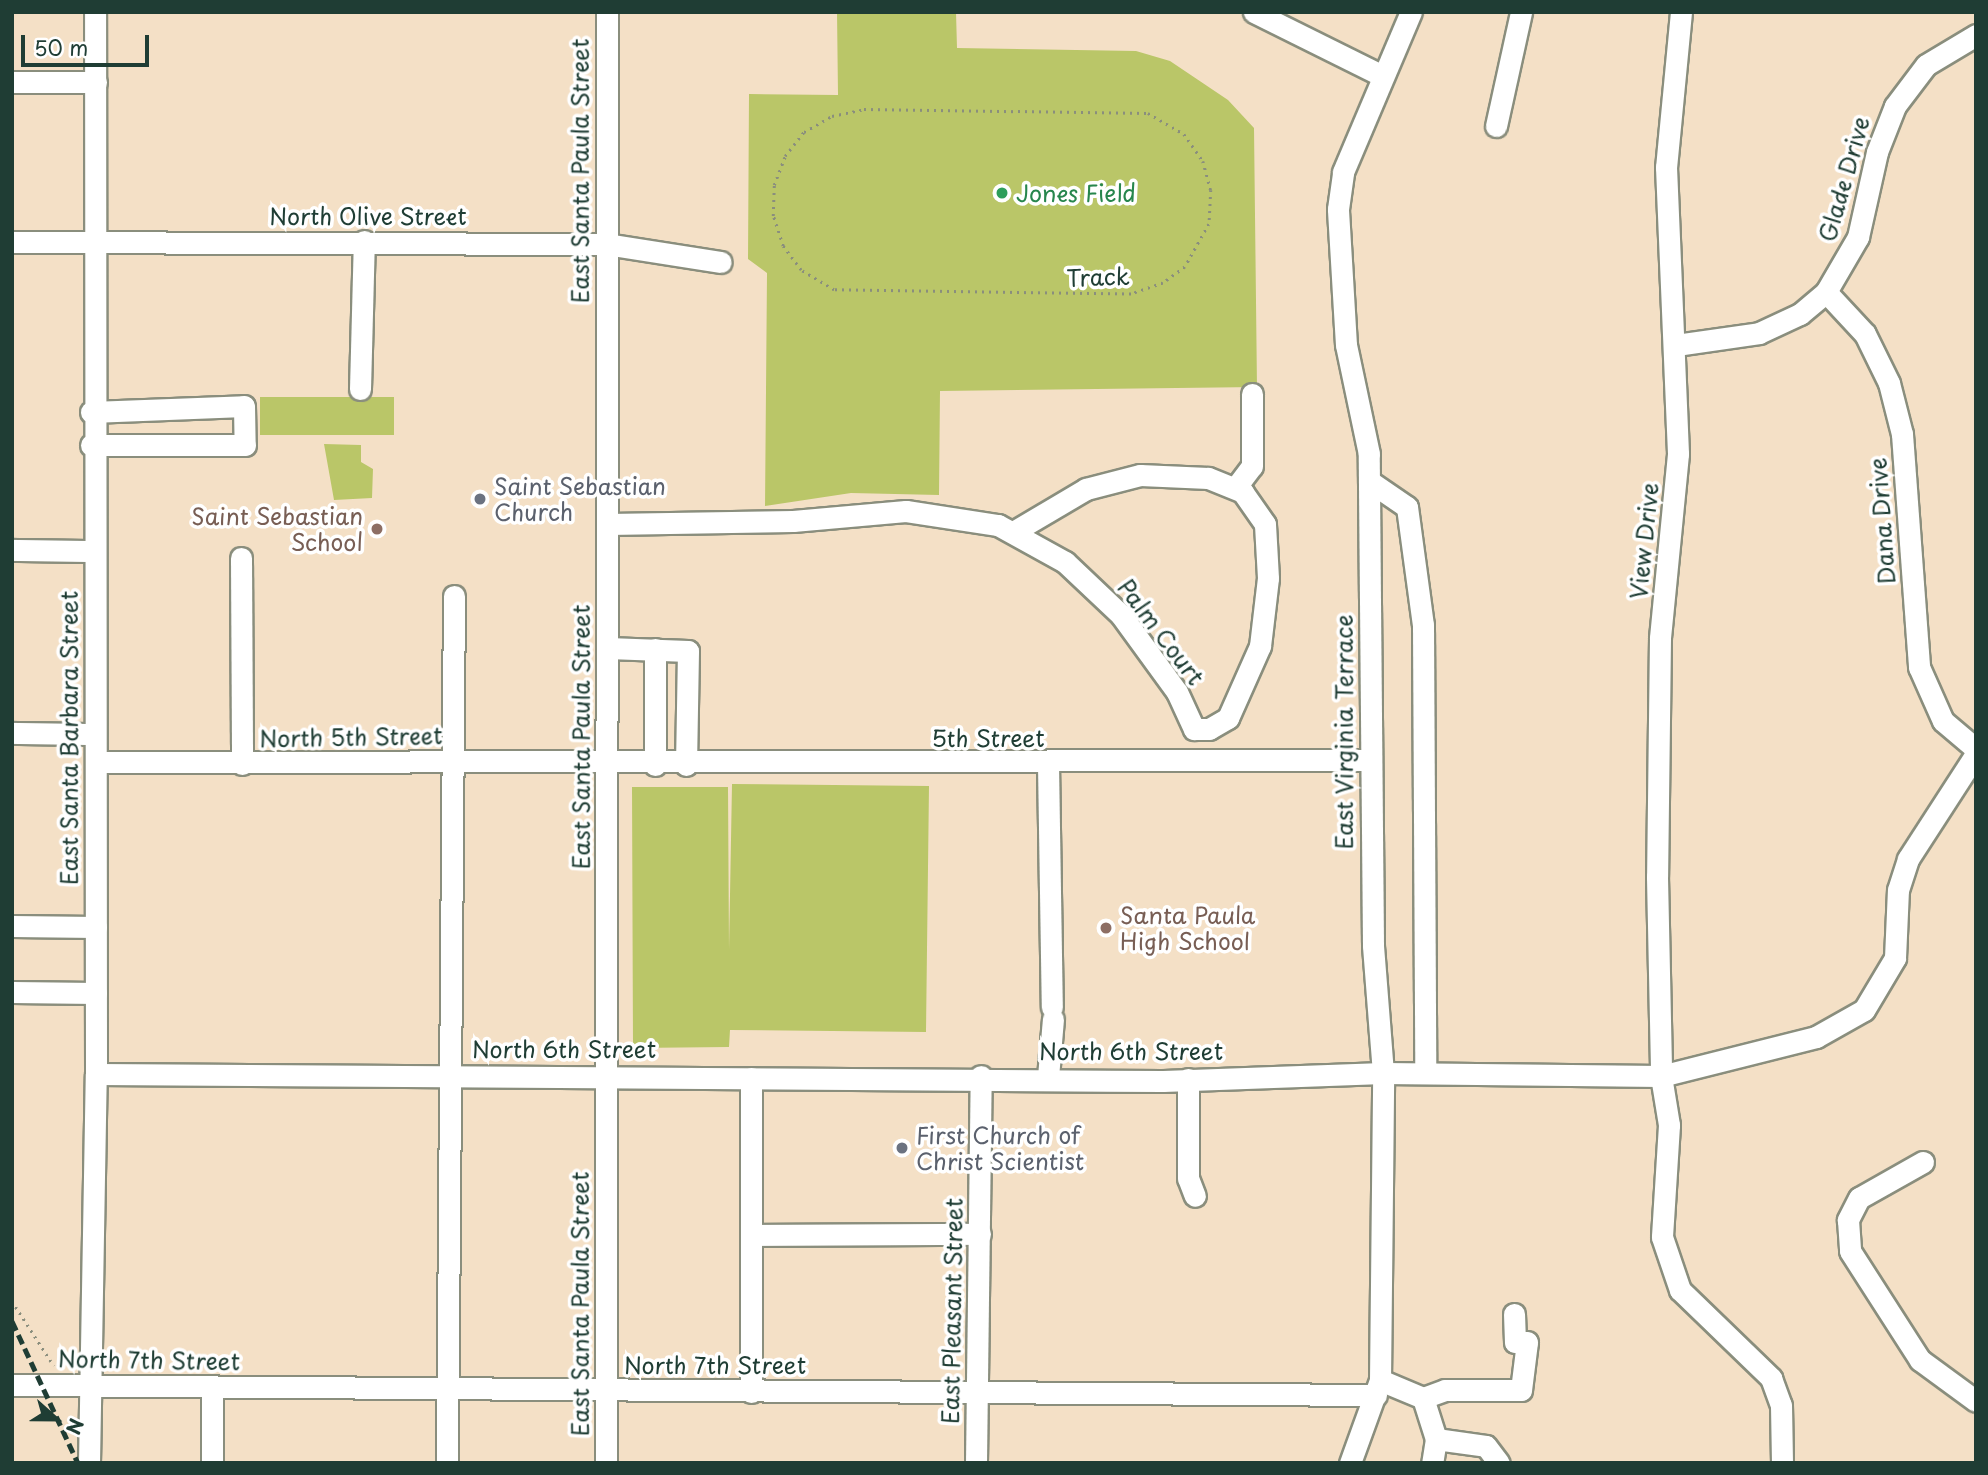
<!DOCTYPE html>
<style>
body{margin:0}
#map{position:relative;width:1988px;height:1475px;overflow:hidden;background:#f4e0c6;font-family:"Playpen Sans",sans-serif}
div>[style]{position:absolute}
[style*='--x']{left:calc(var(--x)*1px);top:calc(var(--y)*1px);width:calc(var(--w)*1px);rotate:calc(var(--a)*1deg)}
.green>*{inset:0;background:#bac668;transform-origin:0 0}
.path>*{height:2.5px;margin-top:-1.25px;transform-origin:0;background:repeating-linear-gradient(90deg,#8a8e7d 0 2px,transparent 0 7px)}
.roads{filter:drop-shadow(2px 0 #8a8e7d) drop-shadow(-2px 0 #8a8e7d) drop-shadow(0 2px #8a8e7d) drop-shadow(0 -2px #8a8e7d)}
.minor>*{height:21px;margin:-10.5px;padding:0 10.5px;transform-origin:10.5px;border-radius:10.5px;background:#fff}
.rail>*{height:5px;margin-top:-2.5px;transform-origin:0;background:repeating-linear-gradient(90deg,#1f3d34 0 10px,transparent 0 15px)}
.dots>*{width:19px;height:19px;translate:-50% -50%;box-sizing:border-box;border:4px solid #fff;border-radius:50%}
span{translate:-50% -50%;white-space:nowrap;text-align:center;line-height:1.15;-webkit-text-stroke:7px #fff;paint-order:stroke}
.street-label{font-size:23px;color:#1f3d34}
.leisure-label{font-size:23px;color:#27864d}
.left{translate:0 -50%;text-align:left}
.worship-label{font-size:23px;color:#5b616d}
.education-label{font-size:23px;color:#785e54}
.right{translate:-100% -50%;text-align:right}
.frame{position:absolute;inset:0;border:14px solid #1f3d34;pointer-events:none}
.north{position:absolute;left:21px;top:1384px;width:70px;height:70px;-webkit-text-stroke:5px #fff;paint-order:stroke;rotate:111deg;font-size:19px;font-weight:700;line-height:28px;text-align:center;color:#1f3d34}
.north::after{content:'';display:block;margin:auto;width:24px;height:32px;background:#1f3d34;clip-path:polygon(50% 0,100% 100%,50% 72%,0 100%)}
.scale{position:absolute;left:21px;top:35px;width:128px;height:32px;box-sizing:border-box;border:4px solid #1f3d34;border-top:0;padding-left:9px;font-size:21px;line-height:24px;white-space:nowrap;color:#1f3d34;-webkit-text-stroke:5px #fff;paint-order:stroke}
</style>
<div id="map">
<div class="green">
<div style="clip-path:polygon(837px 12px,956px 12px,957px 48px,1136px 51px,1170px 61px,1228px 100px,1254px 128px,1257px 387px,940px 391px,939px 495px,851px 493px,765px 506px,767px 273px,748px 259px,749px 94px,838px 95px)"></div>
<div style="left:260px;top:397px;width:134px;height:38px"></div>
<div style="clip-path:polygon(324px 444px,361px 445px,361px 462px,373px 469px,372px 498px,334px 500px)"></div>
<div style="clip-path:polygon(732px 784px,929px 786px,926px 1032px,730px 1030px,729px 1047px,633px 1048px,632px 787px,728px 787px,729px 950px)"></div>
</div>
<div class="path">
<div style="--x:864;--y:109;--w:284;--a:0.8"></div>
<div style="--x:1148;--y:113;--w:42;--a:30.3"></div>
<div style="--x:1184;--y:134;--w:33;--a:55"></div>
<div style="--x:1203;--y:161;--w:30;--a:75"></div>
<div style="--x:1211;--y:190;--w:34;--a:93"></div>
<div style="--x:1209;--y:224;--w:49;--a:119.2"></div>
<div style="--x:1185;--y:267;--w:27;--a:144"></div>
<div style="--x:1163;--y:283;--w:34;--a:161"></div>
<div style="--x:1131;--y:294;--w:297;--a:-179.2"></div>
<div style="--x:834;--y:290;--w:39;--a:-149"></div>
<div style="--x:801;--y:270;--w:30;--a:-127"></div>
<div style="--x:783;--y:246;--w:32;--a:-108"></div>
<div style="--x:773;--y:216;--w:31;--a:-88"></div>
<div style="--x:774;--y:185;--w:31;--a:-69"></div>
<div style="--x:785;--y:156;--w:31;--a:-52"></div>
<div style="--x:804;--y:132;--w:32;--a:-30"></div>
<div style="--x:832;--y:116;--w:33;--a:-12"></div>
<div style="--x:12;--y:1301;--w:77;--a:57.1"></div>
</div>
<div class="roads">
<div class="minor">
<div style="--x:1254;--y:12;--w:142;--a:26.4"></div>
<div style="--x:1681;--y:12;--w:156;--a:95.5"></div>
<div style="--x:1666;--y:167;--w:287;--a:87.6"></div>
<div style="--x:1678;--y:454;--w:185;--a:95.6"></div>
<div style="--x:1660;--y:638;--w:239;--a:90.7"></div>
<div style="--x:1657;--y:877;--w:199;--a:88.8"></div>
<div style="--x:1661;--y:1076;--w:50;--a:80.7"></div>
<div style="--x:1669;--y:1125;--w:112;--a:93.6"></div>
<div style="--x:1662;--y:1237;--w:56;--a:71.2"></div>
<div style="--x:1680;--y:1290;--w:127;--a:44"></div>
<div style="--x:1771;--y:1378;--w:29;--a:70"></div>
<div style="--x:1781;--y:1405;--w:58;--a:89"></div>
<div style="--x:12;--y:82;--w:84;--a:0"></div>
<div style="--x:1496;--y:126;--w:117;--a:-77.6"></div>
<div style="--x:12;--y:242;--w:594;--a:0.19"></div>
<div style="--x:606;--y:244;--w:116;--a:8.9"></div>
<div style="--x:1826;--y:292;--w:57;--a:47.1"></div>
<div style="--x:1865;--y:334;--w:55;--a:63.9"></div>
<div style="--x:1889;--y:383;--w:53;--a:75.7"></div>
<div style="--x:1902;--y:434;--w:234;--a:85.8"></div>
<div style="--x:1919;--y:667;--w:59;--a:66"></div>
<div style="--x:1943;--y:721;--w:43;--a:40.3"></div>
<div style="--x:1676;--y:345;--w:84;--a:-8.2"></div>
<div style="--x:1759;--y:333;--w:45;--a:-24.9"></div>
<div style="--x:1800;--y:314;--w:34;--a:-40"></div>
<div style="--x:1826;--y:292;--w:64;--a:-59.8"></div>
<div style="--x:1858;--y:237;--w:87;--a:-77.4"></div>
<div style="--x:1877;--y:152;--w:49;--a:-68.6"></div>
<div style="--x:1895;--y:106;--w:51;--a:-52.9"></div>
<div style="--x:1926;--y:65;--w:58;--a:-31"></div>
<div style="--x:360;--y:389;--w:148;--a:-88.5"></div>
<div style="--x:91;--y:412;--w:153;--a:-2.2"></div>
<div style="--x:244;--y:406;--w:39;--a:89"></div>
<div style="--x:245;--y:445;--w:154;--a:180"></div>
<div style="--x:1369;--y:481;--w:46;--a:34.4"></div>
<div style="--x:1407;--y:507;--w:119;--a:82.3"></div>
<div style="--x:1423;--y:625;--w:448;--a:89.7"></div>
<div style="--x:1236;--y:487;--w:26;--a:-53"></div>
<div style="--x:1252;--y:466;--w:72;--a:-90"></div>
<div style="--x:608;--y:524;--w:185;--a:-0.9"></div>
<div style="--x:793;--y:521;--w:113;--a:-5.1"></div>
<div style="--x:906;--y:511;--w:93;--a:8.7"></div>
<div style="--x:998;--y:525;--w:77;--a:28.9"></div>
<div style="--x:1065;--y:562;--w:77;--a:43.4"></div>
<div style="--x:1121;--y:615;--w:95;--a:54"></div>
<div style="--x:1177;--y:692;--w:41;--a:65.3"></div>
<div style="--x:1194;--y:729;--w:15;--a:0"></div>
<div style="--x:1209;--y:729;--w:22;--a:-30"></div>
<div style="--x:1228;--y:718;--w:79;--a:-66"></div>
<div style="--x:1260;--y:646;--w:68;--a:-83.3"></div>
<div style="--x:1268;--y:578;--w:54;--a:-93.2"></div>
<div style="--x:1265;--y:524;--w:39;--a:-125"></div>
<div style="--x:1243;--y:492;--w:38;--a:-158"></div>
<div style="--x:1208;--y:478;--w:68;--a:-177.5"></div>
<div style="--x:1140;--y:475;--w:56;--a:165.5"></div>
<div style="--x:1086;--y:489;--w:82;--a:149.4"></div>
<div style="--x:12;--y:550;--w:82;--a:0.7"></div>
<div style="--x:241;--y:558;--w:206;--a:89.7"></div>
<div style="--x:608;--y:648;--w:80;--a:2.1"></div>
<div style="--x:688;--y:651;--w:114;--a:91"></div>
<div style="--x:12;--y:733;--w:82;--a:0.7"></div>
<div style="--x:96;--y:762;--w:1274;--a:-0.09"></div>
<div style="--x:1048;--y:764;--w:243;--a:89.1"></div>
<div style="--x:655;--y:765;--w:116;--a:-90"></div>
<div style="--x:12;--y:926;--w:84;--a:0.7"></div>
<div style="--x:12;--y:992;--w:84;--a:0.7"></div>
<div style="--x:96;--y:1074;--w:1067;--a:0.38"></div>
<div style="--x:1163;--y:1081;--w:220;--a:-2.1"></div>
<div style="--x:1383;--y:1073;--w:278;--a:0.6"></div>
<div style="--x:1661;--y:1076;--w:160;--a:-14.1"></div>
<div style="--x:1816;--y:1037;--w:55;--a:-29.4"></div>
<div style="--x:1864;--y:1010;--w:61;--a:-59.2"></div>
<div style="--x:1895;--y:958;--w:68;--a:-87.5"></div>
<div style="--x:1898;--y:890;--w:33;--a:-72"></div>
<div style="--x:1908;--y:859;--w:125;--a:-57.1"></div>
<div style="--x:1048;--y:1077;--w:58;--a:-85.1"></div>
<div style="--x:1188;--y:1079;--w:99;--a:90"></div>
<div style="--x:1188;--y:1178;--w:19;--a:69"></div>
<div style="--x:1923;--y:1162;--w:73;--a:150.6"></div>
<div style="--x:1859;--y:1198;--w:25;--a:117"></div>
<div style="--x:1848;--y:1220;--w:31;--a:86"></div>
<div style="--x:1850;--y:1251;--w:130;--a:57.3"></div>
<div style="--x:1920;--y:1360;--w:69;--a:36.2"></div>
<div style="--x:753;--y:1235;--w:227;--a:-0.3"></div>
<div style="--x:1380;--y:1380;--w:47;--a:22.7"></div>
<div style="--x:1423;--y:1398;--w:23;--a:-20"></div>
<div style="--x:1445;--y:1390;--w:76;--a:0"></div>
<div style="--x:1521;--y:1390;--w:48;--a:-82.9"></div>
<div style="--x:1527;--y:1342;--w:12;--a:180"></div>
<div style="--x:1515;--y:1342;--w:28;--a:-92"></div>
<div style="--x:12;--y:1385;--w:1364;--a:0.42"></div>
<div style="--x:212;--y:1387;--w:76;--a:90"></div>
<div style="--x:751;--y:1392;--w:314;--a:-90"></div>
<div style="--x:1423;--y:1398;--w:43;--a:72.4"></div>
<div style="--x:1436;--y:1439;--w:24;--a:99"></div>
<div style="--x:1436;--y:1439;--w:50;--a:8"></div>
<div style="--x:1486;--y:1446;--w:21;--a:53"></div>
<div style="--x:89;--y:1463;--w:389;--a:-89"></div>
<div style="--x:96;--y:1074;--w:1062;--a:-90.05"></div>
<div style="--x:447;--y:1463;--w:867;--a:-89.54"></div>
<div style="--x:606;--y:1463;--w:1451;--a:-89.96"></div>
<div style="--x:976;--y:1463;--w:387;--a:-89.3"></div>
<div style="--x:1350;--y:1463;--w:88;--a:-70.1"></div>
<div style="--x:1380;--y:1380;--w:307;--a:-89.4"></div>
<div style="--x:1383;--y:1073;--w:128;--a:-94.5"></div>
<div style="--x:1373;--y:945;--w:491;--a:-90.5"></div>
<div style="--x:1369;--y:454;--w:111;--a:-101.9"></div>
<div style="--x:1346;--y:345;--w:136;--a:-93.4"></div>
<div style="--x:1338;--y:209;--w:37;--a:-82"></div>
<div style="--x:1343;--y:172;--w:174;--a:-67"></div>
</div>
</div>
<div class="rail">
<div style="--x:12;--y:1321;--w:157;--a:65.1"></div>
</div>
<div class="dots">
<div style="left:1002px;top:193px;background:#2e9e5b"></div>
<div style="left:480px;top:499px;background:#6b7280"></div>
<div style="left:377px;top:529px;background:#8d6e63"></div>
<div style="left:1106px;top:928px;background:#8d6e63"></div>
<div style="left:902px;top:1148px;background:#6b7280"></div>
</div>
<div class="street-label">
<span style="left:580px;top:171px;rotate:-90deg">East Santa Paula Street</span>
<span style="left:1844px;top:179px;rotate:-74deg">Glade Drive</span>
<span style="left:368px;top:216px">North Olive Street</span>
<span style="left:1098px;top:277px;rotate:-2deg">Track</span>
<span style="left:1882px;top:521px;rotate:-94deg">Dana Drive</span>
<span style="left:1644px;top:541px;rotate:-84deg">View Drive</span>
<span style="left:1161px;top:632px;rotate:53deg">Palm Court</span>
<span style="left:1344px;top:732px;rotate:-90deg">East Virginia Terrace</span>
<span style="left:351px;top:737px;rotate:-1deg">North 5th Street</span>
<span style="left:581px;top:737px;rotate:-90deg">East Santa Paula Street</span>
<span style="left:69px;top:738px;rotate:-90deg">East Santa Barbara Street</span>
<span style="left:988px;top:738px">5th Street</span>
<span style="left:564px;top:1049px">North 6th Street</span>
<span style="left:1131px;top:1051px">North 6th Street</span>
<span style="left:580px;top:1304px;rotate:-90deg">East Santa Paula Street</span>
<span style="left:952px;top:1311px;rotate:-89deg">East Pleasant Street</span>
<span style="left:149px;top:1360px;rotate:1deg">North 7th Street</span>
<span style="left:715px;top:1365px">North 7th Street</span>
</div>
<div class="leisure-label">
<span class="left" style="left:1016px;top:193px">Jones Field</span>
</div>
<div class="worship-label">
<span class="left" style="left:494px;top:499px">Saint Sebastian<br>Church</span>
<span class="left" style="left:916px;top:1148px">First Church of<br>Christ Scientist</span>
</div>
<div class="education-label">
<span class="right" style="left:363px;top:529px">Saint Sebastian<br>School</span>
<span class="left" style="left:1120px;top:928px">Santa Paula<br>High School</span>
</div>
<div class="frame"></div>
<div class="north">N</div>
<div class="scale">50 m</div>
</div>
